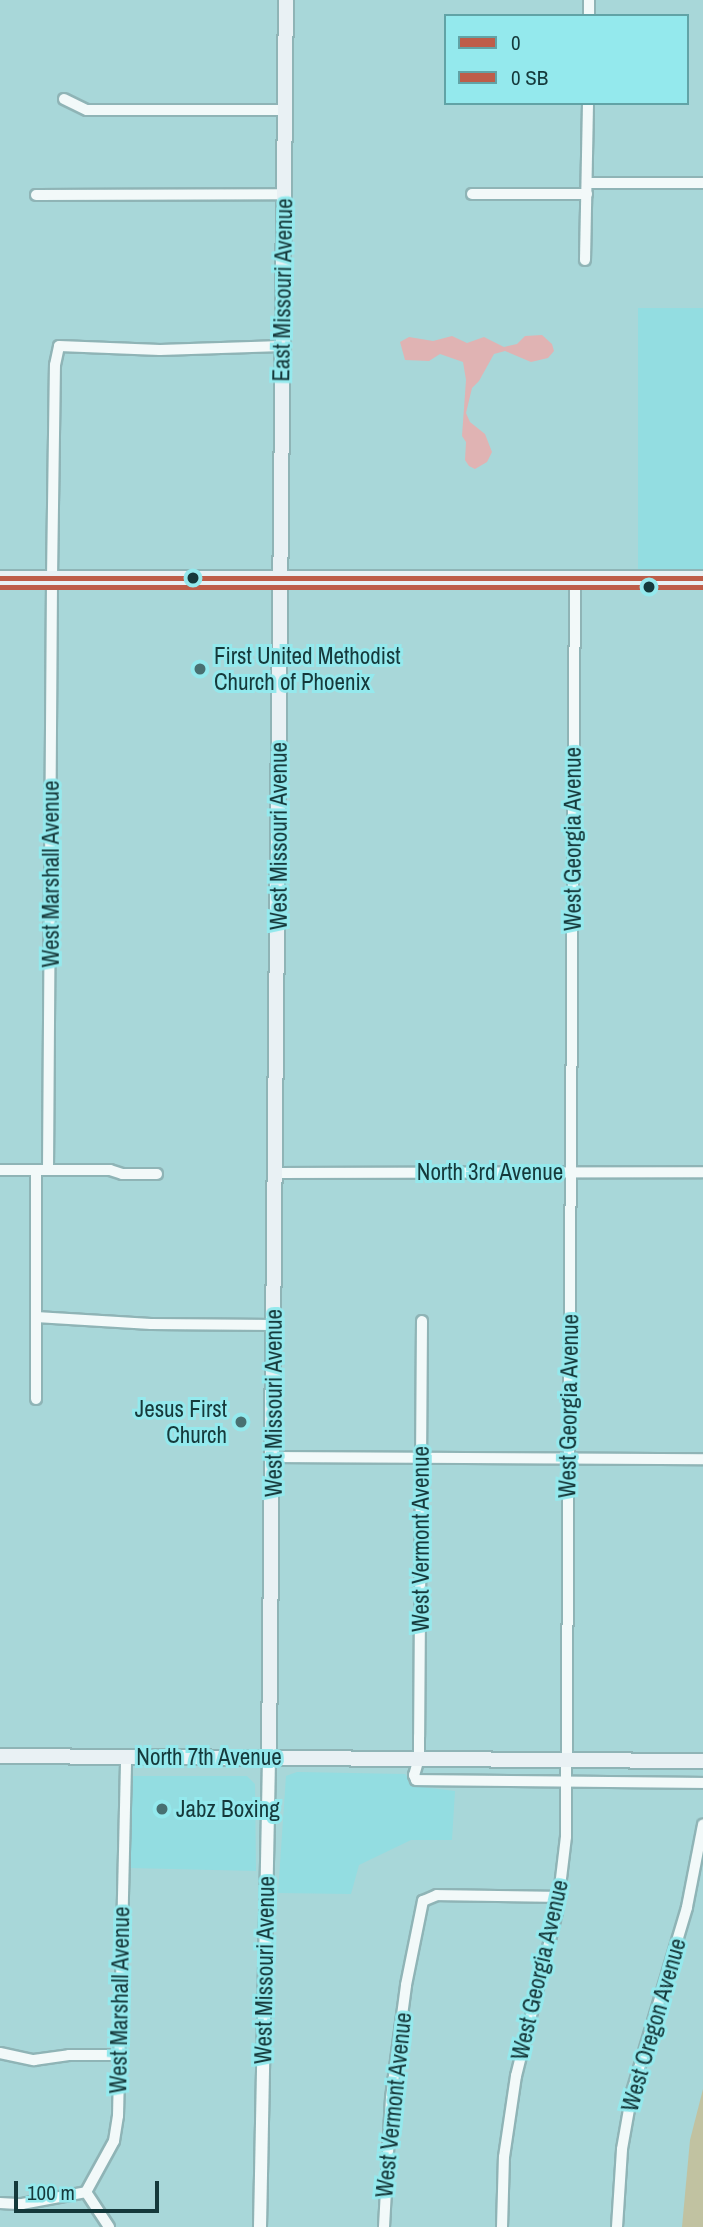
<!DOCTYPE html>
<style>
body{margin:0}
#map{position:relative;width:703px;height:2227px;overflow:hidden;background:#a8d7d9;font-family:"Archivo Narrow",sans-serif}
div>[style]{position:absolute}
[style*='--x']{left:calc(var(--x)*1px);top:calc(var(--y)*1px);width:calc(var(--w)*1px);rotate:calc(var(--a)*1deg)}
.built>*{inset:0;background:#93dde1;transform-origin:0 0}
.green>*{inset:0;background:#c1c2a1}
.water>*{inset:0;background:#e0b3b3}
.roads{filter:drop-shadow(2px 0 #8fb4b6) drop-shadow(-2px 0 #8fb4b6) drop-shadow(0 2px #8fb4b6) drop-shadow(0 -2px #8fb4b6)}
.minor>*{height:10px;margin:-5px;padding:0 5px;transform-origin:5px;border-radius:5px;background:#f2f9f9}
.tertiary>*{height:12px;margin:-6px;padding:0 6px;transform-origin:6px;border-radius:6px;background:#f2f9f9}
.secondary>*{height:14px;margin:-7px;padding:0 7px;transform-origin:7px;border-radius:7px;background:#e9f1f4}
.bus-1>*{height:5px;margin:-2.5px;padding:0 2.5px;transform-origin:2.5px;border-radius:2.5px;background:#be5d49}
.bus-2>*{height:5px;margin:-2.5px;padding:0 2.5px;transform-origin:2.5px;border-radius:2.5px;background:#be5d49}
.dots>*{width:19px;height:19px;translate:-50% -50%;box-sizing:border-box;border:4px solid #94e9ed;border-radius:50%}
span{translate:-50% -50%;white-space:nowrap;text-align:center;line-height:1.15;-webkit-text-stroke:6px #94e9ed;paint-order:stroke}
.street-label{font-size:23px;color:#15393b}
.poi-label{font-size:23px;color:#15393b}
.left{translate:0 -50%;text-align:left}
.right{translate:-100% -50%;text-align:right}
.legend{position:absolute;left:444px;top:14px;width:245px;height:91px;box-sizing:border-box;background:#94e9ed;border:2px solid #61a3a6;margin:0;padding:9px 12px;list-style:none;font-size:21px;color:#15393b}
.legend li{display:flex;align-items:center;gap:14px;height:35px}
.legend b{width:35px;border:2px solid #61a3a6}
.scale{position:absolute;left:14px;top:2181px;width:145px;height:32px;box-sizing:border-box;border:4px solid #15393b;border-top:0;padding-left:9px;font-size:21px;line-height:24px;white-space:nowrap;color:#15393b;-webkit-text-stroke:5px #94e9ed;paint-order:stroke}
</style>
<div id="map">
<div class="built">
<div style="left:638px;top:308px;width:65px;height:270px"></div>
<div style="clip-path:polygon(297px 1772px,405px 1774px,415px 1786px,455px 1791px,452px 1840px,411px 1840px,359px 1865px,351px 1894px,278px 1893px,286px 1776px)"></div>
<div style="clip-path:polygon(132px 1776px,247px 1776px,255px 1784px,256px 1871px,129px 1868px)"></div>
</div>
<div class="green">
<div style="clip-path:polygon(703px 2089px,703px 2227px,682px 2227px,690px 2140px)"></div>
</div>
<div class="water">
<div style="clip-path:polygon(542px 335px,552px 344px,554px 351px,548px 358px,531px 362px,505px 351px,494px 354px,479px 381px,472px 388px,466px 413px,470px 422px,485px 434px,492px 452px,487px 462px,475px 469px,469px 466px,465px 460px,466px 442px,462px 436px,466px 380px,463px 362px,440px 354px,429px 361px,405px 360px,400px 342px,409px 337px,433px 341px,452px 336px,467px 343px,484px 337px,504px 347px,517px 344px,525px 336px)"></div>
</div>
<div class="roads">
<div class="minor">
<div style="--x:589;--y:16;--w:16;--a:-90"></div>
<div style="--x:64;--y:99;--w:25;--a:26"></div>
<div style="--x:87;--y:110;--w:198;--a:0"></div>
<div style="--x:587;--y:183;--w:116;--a:0"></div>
<div style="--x:472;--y:194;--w:115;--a:0"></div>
<div style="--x:36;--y:195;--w:248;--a:-0.2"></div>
<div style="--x:585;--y:260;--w:157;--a:-88.9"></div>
<div style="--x:0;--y:1170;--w:110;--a:0"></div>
<div style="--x:110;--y:1170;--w:13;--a:18"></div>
<div style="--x:122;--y:1174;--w:35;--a:0"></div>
<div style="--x:36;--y:1170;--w:229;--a:90"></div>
<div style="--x:48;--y:1170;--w:592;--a:-89.61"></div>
<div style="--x:52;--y:578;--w:213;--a:-89.2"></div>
<div style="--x:55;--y:365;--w:19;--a:-78"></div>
<div style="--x:59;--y:346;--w:101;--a:2.3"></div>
<div style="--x:160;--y:350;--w:122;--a:-1.9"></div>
<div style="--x:276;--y:1173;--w:427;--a:-0.1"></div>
<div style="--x:36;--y:1317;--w:115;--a:3.5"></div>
<div style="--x:151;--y:1324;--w:124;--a:0.5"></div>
<div style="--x:422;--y:1321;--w:416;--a:90.4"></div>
<div style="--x:419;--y:1737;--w:21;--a:90"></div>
<div style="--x:419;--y:1758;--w:18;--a:106"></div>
<div style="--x:414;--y:1775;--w:5;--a:68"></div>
<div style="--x:416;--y:1780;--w:287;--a:0.6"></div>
<div style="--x:274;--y:1457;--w:429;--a:0.3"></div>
<div style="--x:0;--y:2053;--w:35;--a:12"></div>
<div style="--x:34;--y:2060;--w:35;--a:-8"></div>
<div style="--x:69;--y:2055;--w:50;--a:0"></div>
<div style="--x:86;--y:2192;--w:58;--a:-61.2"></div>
<div style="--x:114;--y:2141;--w:25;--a:-81"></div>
<div style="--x:118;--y:2116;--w:359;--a:-88.7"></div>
<div style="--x:86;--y:2192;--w:42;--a:56.7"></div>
<div style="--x:0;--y:2203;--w:22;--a:3"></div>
<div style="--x:22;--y:2204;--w:65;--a:-10.6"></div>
<div style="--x:384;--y:2227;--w:129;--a:-86.9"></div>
<div style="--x:391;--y:2098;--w:114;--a:-82.4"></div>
<div style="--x:406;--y:1985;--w:86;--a:-78.6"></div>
<div style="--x:423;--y:1901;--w:15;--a:-23"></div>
<div style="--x:437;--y:1895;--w:122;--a:0.9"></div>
<div style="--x:502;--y:2227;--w:70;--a:-88.4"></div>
<div style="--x:504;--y:2157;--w:82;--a:-81.6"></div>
<div style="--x:516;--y:2076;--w:169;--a:-76"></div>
<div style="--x:557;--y:1912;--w:76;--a:-83.2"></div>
<div style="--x:566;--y:1837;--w:1260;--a:-89.59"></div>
<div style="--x:617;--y:2227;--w:78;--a:-86.3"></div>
<div style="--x:622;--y:2149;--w:58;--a:-80"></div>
<div style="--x:632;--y:2092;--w:193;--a:-73.4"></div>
<div style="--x:687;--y:1907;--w:84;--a:-79"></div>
</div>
<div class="tertiary">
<div style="--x:260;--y:2227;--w:470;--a:-88.9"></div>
</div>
<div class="secondary">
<div style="--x:0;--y:578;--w:703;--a:0"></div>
<div style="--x:0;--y:1756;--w:703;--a:0.41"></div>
<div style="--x:269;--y:1757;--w:1757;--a:-89.45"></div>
</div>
</div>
<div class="bus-1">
<div style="--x:0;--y:578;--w:703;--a:0"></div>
</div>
<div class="bus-2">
<div style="--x:0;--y:587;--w:703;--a:0"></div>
</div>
<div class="dots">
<div style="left:193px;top:578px;background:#15393b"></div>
<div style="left:649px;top:587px;background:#15393b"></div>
<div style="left:200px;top:669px;background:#487072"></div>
<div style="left:241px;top:1422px;background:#487072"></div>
<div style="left:162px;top:1809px;background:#487072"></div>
</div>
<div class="street-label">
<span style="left:283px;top:290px;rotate:-89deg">East Missouri Avenue</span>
<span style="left:279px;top:836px;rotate:-90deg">West Missouri Avenue</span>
<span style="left:573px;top:839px;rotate:-90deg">West Georgia Avenue</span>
<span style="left:51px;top:874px;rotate:-90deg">West Marshall Avenue</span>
<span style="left:490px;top:1172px">North 3rd Avenue</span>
<span style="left:274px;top:1403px;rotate:-90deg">West Missouri Avenue</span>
<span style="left:569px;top:1406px;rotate:-89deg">West Georgia Avenue</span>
<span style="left:421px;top:1539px;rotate:-90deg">West Vermont Avenue</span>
<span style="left:209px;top:1757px">North 7th Avenue</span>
<span style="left:265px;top:1970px;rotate:-89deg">West Missouri Avenue</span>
<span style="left:540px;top:1970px;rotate:-77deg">West Georgia Avenue</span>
<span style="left:120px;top:2000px;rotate:-89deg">West Marshall Avenue</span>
<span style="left:654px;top:2025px;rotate:-74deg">West Oregon Avenue</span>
<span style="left:394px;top:2105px;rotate:-84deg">West Vermont Avenue</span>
</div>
<div class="poi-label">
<span class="left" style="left:214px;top:669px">First United Methodist<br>Church of Phoenix</span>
<span class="right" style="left:227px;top:1422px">Jesus First<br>Church</span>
<span class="left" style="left:176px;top:1809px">Jabz Boxing</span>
</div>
<ul class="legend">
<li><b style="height:9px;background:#be5d49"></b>0</li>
<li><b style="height:9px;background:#be5d49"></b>0 SB</li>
</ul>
<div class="scale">100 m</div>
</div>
